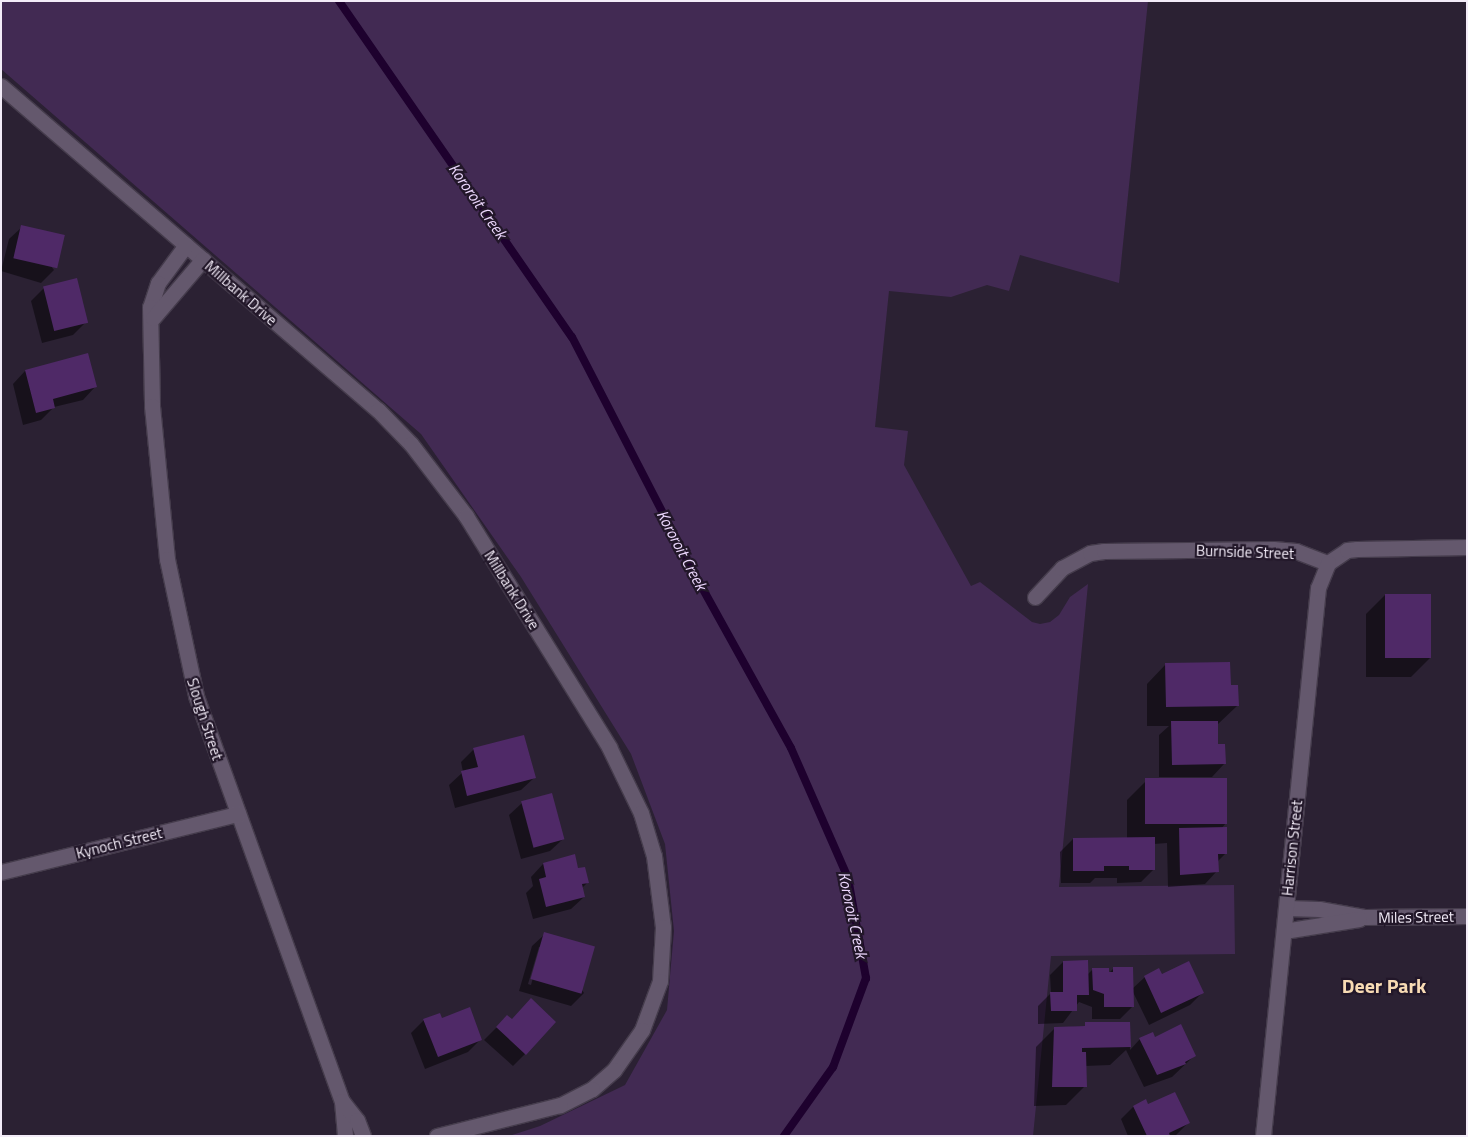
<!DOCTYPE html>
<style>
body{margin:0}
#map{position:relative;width:1468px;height:1137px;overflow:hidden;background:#2b2133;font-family:"Titillium Web",sans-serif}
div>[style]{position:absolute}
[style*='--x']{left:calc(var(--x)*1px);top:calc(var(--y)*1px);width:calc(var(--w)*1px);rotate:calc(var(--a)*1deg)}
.green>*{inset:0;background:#422a53}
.shadow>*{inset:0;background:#0007}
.stream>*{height:8px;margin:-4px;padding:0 4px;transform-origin:4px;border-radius:4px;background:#1e012e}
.building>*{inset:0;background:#4f2967;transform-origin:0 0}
.roads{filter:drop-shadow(1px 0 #453c4c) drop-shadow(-1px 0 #453c4c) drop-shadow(0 1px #453c4c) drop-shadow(0 -1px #453c4c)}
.minor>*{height:15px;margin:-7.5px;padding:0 7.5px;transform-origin:7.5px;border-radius:7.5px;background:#64586d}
span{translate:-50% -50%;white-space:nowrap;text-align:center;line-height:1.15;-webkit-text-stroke:4.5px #221729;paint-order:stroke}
.street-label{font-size:15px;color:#f3ecf8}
.water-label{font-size:16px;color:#ecd7fd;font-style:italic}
.district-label{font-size:20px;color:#f8dbb4;font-weight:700}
.frame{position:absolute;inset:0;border:2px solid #f3ecf8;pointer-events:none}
</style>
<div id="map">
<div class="green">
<div style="clip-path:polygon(1px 1px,1148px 1px,1119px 283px,1020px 255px,1009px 291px,987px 285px,951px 297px,889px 291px,875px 427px,908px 431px,904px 465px,971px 586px,980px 582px,1032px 622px,1040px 624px,1050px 622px,1059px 615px,1070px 597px,1088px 584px,1059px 887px,1234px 885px,1235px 954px,1051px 956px,1033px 1136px,509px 1136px,540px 1126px,625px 1085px,667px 1010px,674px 931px,665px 844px,631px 754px,521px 577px,421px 434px,1px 69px)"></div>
</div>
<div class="shadow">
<div style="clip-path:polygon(22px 227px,54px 270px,41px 283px,1px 271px,9px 239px)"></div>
<div style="clip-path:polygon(44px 288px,86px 322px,73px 335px,42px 343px,31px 301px)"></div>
<div style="clip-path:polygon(25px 371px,95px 387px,83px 400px,54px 407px,41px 420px,23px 425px,13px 384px)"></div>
<div style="clip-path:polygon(1385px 595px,1430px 658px,1411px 677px,1366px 677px,1366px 614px)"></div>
<div style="clip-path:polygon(1166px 664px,1229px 686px,1237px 706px,1217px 725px,1217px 745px,1224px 764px,1212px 777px,1159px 777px,1159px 735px,1169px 726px,1147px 726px,1147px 684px)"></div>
<div style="clip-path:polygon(474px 749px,534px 778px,521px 790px,455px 808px,449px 785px,463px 772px,461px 762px)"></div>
<div style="clip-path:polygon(1146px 781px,1226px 823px,1221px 829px,1226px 853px,1217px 862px,1217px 871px,1205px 884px,1168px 887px,1167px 843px,1154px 844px,1154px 869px,1141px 882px,1117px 883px,1117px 878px,1095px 878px,1090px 883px,1061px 883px,1060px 852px,1073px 839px,1127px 838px,1127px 800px)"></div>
<div style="clip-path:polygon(522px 803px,563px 839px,550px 851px,521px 859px,509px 815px)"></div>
<div style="clip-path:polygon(543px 864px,577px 870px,587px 883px,582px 888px,584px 897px,571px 909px,533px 919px,526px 893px,533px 886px,531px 877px)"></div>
<div style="clip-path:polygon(evenodd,545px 934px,584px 993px,571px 1006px,519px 991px,532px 946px,545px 934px,539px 947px,541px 947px,531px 985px,528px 984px,539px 947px)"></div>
<div style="clip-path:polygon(1063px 962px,1087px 975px,1093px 969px,1108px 974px,1113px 969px,1132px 989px,1145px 977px,1161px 976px,1202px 993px,1190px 1005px,1149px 1025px,1132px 990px,1133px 1006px,1120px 1019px,1092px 1019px,1092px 1007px,1079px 1002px,1063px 1023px,1038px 1024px,1038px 1006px,1051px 993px,1050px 975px)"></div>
<div style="clip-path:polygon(507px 1017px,525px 1054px,513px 1066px,484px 1040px)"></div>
<div style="clip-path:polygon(424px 1020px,441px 1020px,481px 1039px,468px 1052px,425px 1069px,411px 1033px)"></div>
<div style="clip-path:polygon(1129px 1023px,1130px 1050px,1140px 1039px,1154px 1038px,1194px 1056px,1172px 1077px,1144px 1087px,1126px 1050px,1110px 1065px,1085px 1066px,1085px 1086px,1066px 1105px,1034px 1106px,1036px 1047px,1055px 1028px)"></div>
<div style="clip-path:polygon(1145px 1101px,1148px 1106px,1188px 1123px,1175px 1136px,1128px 1136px,1121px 1119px,1133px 1107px)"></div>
</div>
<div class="stream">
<div style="--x:339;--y:1;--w:409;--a:55.3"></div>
<div style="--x:572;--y:337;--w:266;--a:62.7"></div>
<div style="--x:694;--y:573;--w:200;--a:61"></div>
<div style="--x:791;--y:748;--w:142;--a:66.3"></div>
<div style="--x:848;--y:878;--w:102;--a:79.8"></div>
<div style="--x:866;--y:978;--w:95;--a:110.3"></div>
<div style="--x:833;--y:1067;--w:85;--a:125.4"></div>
</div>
<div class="building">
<div style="left:21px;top:225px;width:45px;height:34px;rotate:13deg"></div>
<div style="left:77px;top:278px;width:46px;height:35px;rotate:76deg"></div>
<div style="clip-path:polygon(88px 353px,97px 387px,53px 399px,55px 408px,36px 413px,25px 370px)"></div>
<div style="left:1385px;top:594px;width:46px;height:64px"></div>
<div style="clip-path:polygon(1230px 662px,1231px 685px,1238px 685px,1239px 706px,1166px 707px,1165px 663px)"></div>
<div style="clip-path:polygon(1171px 721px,1218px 721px,1218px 744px,1225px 744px,1226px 764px,1172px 765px)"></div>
<div style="clip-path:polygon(524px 735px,536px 778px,467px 796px,461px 771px,478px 767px,473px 748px)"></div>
<div style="left:1227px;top:778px;width:46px;height:82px;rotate:90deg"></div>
<div style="left:552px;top:793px;width:48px;height:32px;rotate:75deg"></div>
<div style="clip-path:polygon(1227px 827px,1227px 854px,1218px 854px,1219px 872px,1180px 875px,1179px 828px)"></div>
<div style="clip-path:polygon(1155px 837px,1155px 870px,1129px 870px,1129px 866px,1104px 866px,1104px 871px,1073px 871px,1073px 838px)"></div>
<div style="clip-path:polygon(575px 854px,578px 868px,585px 867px,589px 883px,582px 884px,585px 897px,546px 907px,539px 879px,546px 877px,543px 863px)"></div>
<div style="left:544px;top:932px;width:53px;height:49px;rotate:16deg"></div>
<div style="clip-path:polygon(1088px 960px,1089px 995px,1077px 995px,1077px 1011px,1051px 1011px,1050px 992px,1063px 992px,1063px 961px)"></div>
<div style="clip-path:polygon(1189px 961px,1204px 993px,1161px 1013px,1144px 976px,1159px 968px,1162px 974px)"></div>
<div style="clip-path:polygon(1113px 967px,1133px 967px,1134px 1007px,1104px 1007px,1104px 994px,1093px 990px,1092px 968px,1109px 968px,1109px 972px,1113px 972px)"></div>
<div style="clip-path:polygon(531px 998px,556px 1022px,526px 1055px,496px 1027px,507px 1015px,512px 1019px)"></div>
<div style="clip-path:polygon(470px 1007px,482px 1040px,438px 1057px,423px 1019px,440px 1013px,442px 1018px)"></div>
<div style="clip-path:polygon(1085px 1022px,1130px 1022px,1131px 1047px,1082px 1048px,1082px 1052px,1086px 1052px,1087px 1087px,1052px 1087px,1054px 1027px,1085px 1026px)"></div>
<div style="clip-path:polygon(1181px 1024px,1196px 1056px,1185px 1062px,1186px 1064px,1157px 1075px,1139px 1038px,1153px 1032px,1155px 1037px)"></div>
<div style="clip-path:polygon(1175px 1092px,1190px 1123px,1169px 1133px,1170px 1136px,1147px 1136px,1133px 1106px,1146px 1099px,1148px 1104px)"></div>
</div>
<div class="roads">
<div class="minor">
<div style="--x:1;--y:86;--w:497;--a:40.7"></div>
<div style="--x:378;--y:410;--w:47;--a:45.9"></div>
<div style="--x:411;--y:444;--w:91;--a:52.6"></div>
<div style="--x:466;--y:516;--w:272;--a:58.2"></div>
<div style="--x:609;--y:747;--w:73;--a:64.1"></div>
<div style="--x:641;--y:813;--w:45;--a:73.2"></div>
<div style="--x:654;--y:856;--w:72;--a:82.8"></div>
<div style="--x:663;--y:927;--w:54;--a:93.2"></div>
<div style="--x:660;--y:981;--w:52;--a:110.2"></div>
<div style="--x:642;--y:1030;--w:49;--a:125"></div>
<div style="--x:614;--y:1070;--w:29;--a:139"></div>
<div style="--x:592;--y:1089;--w:36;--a:153"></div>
<div style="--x:560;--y:1105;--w:127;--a:165.9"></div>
<div style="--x:186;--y:245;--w:47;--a:126.4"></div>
<div style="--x:158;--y:283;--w:25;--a:108"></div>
<div style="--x:150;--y:307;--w:99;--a:88.8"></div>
<div style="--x:152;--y:406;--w:154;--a:84.4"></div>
<div style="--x:167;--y:559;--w:140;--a:78"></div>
<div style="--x:196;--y:696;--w:431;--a:70.2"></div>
<div style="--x:342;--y:1101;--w:35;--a:85"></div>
<div style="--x:153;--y:318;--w:77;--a:-49.7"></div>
<div style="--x:1035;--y:597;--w:40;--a:-47"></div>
<div style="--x:1062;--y:568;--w:32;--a:-28"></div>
<div style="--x:1090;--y:553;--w:14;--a:-8"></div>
<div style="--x:1104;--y:551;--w:169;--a:-0.7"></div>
<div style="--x:1273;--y:549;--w:23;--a:5"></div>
<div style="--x:1296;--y:551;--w:34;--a:21"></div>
<div style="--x:1328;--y:563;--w:23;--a:-34"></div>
<div style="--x:1347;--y:550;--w:10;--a:-6"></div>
<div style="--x:1357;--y:549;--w:110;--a:-1"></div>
<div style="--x:1;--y:872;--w:244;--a:-13.8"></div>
<div style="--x:1287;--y:908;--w:32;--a:2"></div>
<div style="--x:1319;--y:909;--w:47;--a:9.9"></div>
<div style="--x:1365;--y:917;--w:102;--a:-0.6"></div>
<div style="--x:1284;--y:931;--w:76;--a:-9.1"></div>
<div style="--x:342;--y:1101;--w:24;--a:52"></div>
<div style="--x:357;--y:1120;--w:17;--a:69"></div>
<div style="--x:1263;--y:1136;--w:551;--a:-84.27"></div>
<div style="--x:1318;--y:588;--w:27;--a:-68"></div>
</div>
</div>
<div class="street-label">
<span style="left:241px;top:293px;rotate:41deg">Millbank Drive</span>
<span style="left:1245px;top:552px;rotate:2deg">Burnside Street</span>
<span style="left:512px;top:590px;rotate:58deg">Millbank Drive</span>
<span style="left:205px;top:719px;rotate:72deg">Slough Street</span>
<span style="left:119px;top:843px;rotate:-14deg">Kynoch Street</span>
<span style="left:1292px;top:848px;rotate:-84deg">Harrison Street</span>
<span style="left:1416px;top:917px;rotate:-1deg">Miles Street</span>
</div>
<div class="water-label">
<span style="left:478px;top:201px;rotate:55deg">Kororoit Creek</span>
<span style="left:682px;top:550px;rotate:62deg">Kororoit Creek</span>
<span style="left:853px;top:915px;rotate:78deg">Kororoit Creek</span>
</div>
<div class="district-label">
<span style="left:1384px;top:985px">Deer Park</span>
</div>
<div class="frame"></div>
</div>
